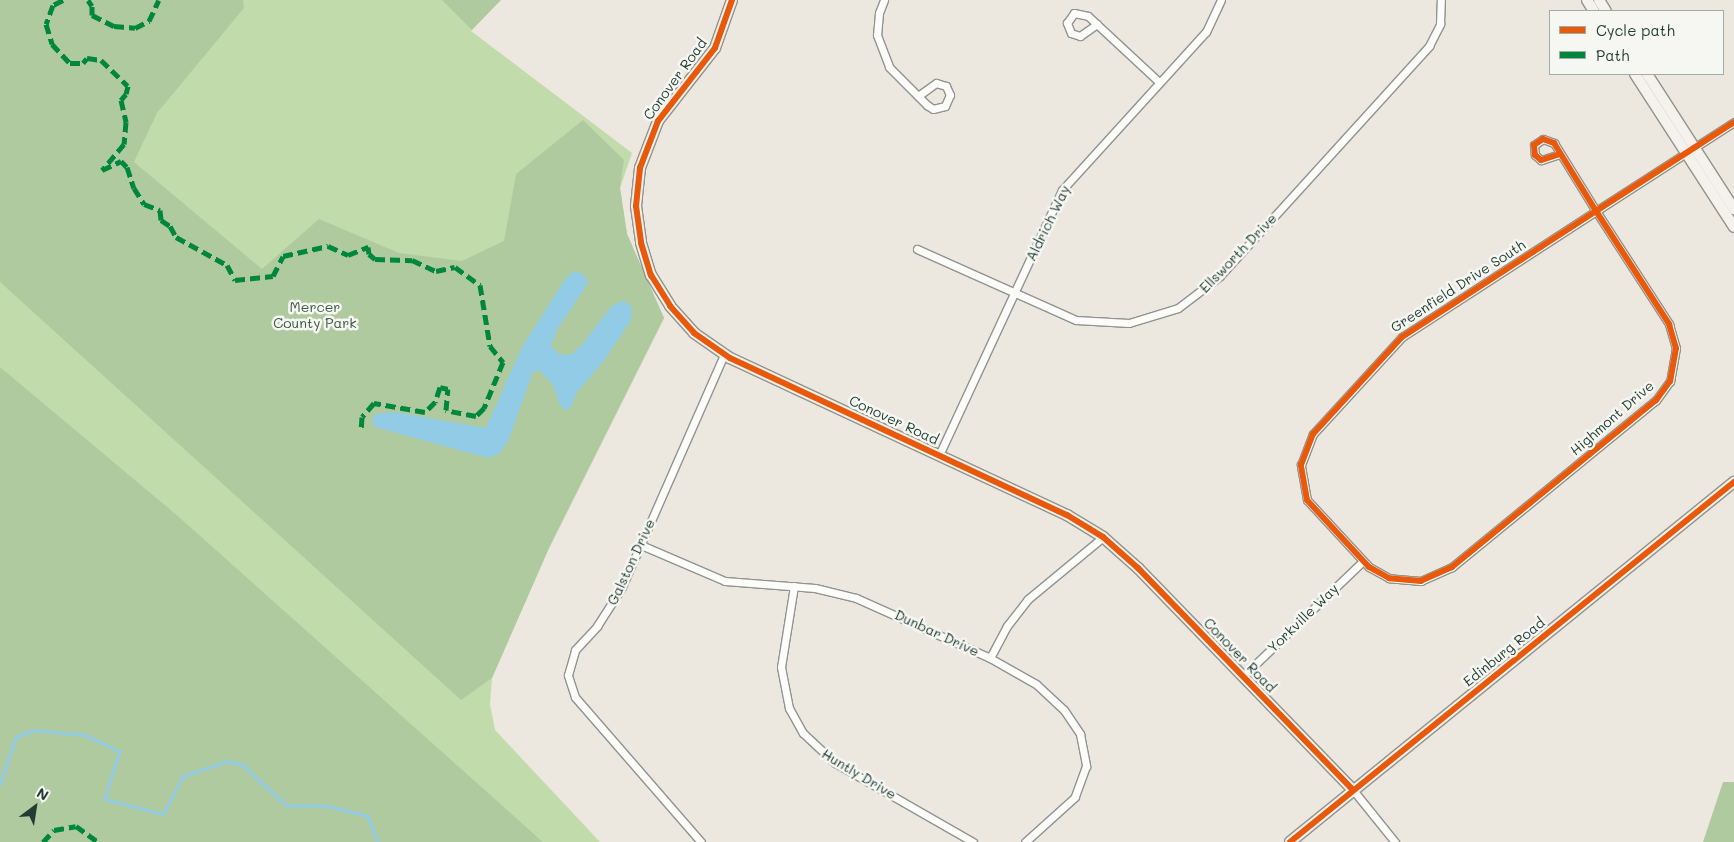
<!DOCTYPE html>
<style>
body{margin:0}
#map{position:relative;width:1734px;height:842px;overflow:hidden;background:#ece8df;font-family:Mali,sans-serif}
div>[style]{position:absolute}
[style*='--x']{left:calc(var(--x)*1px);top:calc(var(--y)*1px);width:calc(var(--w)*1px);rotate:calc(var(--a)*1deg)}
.green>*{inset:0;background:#c2dbaa}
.forest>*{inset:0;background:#b0caa0}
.water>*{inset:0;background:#91cbe5}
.stream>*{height:2.5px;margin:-1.25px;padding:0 1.25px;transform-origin:1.25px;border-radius:1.25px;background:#91cbe5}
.roads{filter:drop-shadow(1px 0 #91948e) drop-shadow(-1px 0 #91948e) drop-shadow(0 1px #91948e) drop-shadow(0 -1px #91948e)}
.street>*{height:7px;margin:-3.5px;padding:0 3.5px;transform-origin:3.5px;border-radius:3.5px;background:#fcfcfa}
.secondary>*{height:10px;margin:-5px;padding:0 5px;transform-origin:5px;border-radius:5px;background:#f5f1ec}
.quiet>*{height:5px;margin-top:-2.5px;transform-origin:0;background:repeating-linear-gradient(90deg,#00873e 0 10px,transparent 0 15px)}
.cycleway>*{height:6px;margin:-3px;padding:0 3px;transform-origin:3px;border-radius:3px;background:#e8590c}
span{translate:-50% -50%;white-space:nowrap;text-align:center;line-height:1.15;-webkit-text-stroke:5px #f6f6f2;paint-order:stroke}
.street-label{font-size:14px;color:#1f3d34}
.park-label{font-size:14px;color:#395a43}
.legend{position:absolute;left:1549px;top:10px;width:175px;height:65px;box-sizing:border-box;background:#f6f6f2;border:1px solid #a0aca6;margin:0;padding:6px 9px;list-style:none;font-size:15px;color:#1f3d34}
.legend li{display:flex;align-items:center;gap:10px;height:25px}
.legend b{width:25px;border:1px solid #a0aca6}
.north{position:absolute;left:10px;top:782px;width:50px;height:50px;-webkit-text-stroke:4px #f6f6f2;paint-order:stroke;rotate:31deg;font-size:14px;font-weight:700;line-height:20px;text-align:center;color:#1f3d34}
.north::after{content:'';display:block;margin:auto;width:18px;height:22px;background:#1f3d34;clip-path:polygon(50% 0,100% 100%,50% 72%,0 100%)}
</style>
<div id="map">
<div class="green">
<div style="clip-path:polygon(0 0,494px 0,471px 31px,632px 153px,620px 188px,627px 234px,664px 318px,549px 548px,492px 678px,490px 704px,495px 730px,600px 842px,543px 842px,505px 809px,0 842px)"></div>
</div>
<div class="forest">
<div style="clip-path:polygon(0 0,243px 0,244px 8px,157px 113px,134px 162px,262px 269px,319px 219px,399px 253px,462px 261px,504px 241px,516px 174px,583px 120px,624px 160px,620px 188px,627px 234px,664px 318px,549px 548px,492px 678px,461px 700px,0 282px)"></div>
<div style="clip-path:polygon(442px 0,501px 0,472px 30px)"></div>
<div style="clip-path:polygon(0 367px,179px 517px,543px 842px,0 842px)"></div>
<div style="clip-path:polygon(1723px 782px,1734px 782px,1734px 842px,1703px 842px)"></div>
</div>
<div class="water">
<div style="clip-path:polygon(574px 271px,583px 274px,588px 283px,557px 330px,551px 346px,559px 354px,570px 355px,581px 346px,611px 307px,624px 300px,632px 308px,631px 320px,603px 362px,577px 392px,570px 409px,564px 410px,559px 403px,553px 385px,539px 370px,533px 372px,508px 441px,499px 454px,488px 458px,375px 427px,372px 419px,375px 414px,394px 412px,486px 428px,521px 349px,565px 279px)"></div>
</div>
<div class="stream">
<div style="--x:0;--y:784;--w:50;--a:-71.2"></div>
<div style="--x:16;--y:737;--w:19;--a:-21"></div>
<div style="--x:34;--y:730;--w:51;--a:5.6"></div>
<div style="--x:85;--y:735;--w:38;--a:25"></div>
<div style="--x:120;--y:751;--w:50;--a:107.4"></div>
<div style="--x:105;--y:799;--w:60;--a:14.5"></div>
<div style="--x:163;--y:814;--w:43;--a:-62.2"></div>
<div style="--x:183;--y:776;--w:47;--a:-18.4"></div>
<div style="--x:228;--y:761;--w:16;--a:15"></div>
<div style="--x:243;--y:765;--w:59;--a:42.9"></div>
<div style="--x:286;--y:805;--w:41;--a:1.4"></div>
<div style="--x:327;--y:806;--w:42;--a:13.7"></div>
<div style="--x:368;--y:816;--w:28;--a:69"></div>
</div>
<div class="roads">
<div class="street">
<div style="--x:884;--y:0;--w:14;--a:111"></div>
<div style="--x:879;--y:13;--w:22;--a:95"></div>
<div style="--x:877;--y:35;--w:34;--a:69"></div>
<div style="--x:889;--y:67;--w:54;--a:45"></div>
<div style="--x:927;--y:105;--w:7;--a:34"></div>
<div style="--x:933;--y:109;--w:12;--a:-14"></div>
<div style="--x:945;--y:106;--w:12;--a:-66"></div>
<div style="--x:950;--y:95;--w:10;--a:-114"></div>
<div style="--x:946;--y:86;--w:10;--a:-163"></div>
<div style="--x:936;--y:83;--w:22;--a:144"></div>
<div style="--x:1097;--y:24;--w:21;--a:145"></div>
<div style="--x:1080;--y:36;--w:9;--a:-162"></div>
<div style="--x:1071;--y:33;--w:11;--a:-112"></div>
<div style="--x:1067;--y:23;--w:12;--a:-55"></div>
<div style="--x:1074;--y:13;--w:14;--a:12"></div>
<div style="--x:1088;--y:16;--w:97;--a:42.9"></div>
<div style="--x:1560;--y:154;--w:20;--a:162"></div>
<div style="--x:1541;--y:160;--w:8;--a:-140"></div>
<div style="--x:1535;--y:155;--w:10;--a:-96"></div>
<div style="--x:1534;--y:145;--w:11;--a:-34"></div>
<div style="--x:1543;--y:139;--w:12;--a:20"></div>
<div style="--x:1554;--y:143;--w:80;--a:58.3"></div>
<div style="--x:1596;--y:211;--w:135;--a:57.1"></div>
<div style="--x:1669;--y:324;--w:25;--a:74"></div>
<div style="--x:1676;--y:348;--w:34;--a:100"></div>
<div style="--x:1670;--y:381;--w:24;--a:126"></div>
<div style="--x:1656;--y:400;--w:264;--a:140.7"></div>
<div style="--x:1452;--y:567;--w:34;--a:156"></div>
<div style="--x:1421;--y:581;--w:32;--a:-175"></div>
<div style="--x:1389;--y:578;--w:23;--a:-151"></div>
<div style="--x:1369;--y:567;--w:91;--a:-132.8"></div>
<div style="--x:1307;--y:500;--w:36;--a:-100"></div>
<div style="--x:1301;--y:465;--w:33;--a:-69"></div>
<div style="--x:1313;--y:434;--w:132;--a:-47.5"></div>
<div style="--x:1402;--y:337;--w:231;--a:-33"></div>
<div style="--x:1596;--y:211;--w:164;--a:-32.8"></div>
<div style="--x:917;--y:249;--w:174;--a:24.1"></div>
<div style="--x:1076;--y:320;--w:53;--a:3.2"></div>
<div style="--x:1129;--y:323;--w:51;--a:-17"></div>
<div style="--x:1178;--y:308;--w:53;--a:-37.3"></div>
<div style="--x:1220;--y:276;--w:311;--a:-47.7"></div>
<div style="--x:1429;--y:46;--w:25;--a:-63"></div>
<div style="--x:1440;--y:24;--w:24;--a:-88"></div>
<div style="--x:939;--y:455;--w:292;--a:-65.1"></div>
<div style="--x:1062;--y:190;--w:214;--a:-47.7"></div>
<div style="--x:1206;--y:32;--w:35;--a:-65"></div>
<div style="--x:641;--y:545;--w:91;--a:23.2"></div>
<div style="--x:725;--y:581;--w:90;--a:4.4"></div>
<div style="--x:815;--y:588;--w:42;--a:13.7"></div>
<div style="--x:856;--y:598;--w:147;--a:24.1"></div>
<div style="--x:990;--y:658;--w:53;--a:29.5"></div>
<div style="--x:1036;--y:684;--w:38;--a:43"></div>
<div style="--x:1064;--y:710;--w:29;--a:56"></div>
<div style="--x:1080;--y:734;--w:33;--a:79"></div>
<div style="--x:1086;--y:766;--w:33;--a:110"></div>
<div style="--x:1075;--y:797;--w:67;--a:138"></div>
<div style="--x:794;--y:586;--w:82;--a:99.1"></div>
<div style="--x:781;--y:667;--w:42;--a:79"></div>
<div style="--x:789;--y:708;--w:29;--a:61"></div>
<div style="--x:803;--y:733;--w:44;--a:43.2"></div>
<div style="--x:835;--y:763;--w:159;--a:29.8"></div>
<div style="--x:990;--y:658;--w:36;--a:-62"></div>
<div style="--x:1007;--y:626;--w:34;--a:-52"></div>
<div style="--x:1028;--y:599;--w:97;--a:-39.6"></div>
<div style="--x:1243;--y:676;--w:166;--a:-43.8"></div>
<div style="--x:1353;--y:790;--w:67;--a:51.1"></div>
<div style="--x:701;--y:842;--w:192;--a:-131"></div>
<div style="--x:575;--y:697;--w:23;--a:-108"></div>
<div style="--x:568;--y:675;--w:26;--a:-74"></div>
<div style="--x:575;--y:650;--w:33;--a:-47"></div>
<div style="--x:597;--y:626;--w:46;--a:-57.3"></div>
<div style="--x:622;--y:587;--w:253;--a:-66.3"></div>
</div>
<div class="secondary">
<div style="--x:732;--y:0;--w:51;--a:109.5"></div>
<div style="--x:715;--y:48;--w:93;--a:128"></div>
<div style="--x:658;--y:121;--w:50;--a:111"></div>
<div style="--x:640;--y:168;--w:38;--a:96"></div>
<div style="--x:636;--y:206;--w:37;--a:82"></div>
<div style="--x:641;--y:243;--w:34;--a:73"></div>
<div style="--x:651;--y:275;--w:36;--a:58"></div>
<div style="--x:670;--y:306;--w:36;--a:48"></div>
<div style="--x:694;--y:333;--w:44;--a:34.8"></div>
<div style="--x:730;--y:358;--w:372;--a:25"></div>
<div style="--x:1067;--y:515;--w:42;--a:31.4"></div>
<div style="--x:1103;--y:537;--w:47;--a:41.5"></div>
<div style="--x:1138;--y:568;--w:309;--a:45.9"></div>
<div style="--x:1587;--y:0;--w:13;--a:58"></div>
<div style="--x:1599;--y:0;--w:13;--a:58"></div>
<div style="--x:1635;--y:74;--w:182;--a:57.1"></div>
<div style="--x:1647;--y:74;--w:161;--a:57.2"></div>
<div style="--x:1290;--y:842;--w:572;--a:-39.04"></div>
</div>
</div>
<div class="quiet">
<div style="--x:63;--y:0;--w:11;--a:153"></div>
<div style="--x:53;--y:5;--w:20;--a:110"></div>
<div style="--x:46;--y:24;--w:21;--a:73"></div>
<div style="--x:52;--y:44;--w:26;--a:47"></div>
<div style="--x:70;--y:63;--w:13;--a:0"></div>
<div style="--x:83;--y:63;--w:6;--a:-51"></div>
<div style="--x:87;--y:58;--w:14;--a:8"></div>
<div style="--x:101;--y:60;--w:37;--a:44"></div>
<div style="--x:128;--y:86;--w:8;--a:104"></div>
<div style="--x:126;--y:94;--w:8;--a:130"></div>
<div style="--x:121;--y:100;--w:23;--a:77"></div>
<div style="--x:126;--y:122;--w:22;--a:95"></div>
<div style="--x:124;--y:144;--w:34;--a:130"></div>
<div style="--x:102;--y:170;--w:21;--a:-25"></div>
<div style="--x:121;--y:161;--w:8;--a:45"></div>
<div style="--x:127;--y:167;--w:22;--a:72"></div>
<div style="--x:134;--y:188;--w:19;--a:58"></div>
<div style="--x:144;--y:204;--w:17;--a:21"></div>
<div style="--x:160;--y:210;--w:10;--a:84"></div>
<div style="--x:161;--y:220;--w:11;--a:34"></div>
<div style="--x:170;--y:226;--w:13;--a:61"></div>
<div style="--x:176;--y:237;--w:58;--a:28.8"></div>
<div style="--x:227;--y:265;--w:17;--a:62"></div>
<div style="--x:235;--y:280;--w:38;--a:-6"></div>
<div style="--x:273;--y:276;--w:22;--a:-63"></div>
<div style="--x:283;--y:256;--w:46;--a:-12.5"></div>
<div style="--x:328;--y:246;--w:22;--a:24"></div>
<div style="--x:348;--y:255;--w:22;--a:-22"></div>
<div style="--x:368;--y:247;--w:7;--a:82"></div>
<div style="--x:369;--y:254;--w:8;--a:40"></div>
<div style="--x:375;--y:259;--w:37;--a:2"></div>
<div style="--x:412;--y:260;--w:26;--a:25"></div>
<div style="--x:436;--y:271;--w:19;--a:-12"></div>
<div style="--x:455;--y:267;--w:31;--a:36"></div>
<div style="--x:480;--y:285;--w:62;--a:80.7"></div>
<div style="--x:490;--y:346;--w:21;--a:51"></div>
<div style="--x:503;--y:362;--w:50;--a:112.4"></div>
<div style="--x:484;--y:408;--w:11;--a:135"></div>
<div style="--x:476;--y:416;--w:31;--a:-169"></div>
<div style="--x:446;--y:410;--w:21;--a:-85"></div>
<div style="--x:448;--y:389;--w:8;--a:-166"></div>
<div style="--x:440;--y:387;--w:16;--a:108"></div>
<div style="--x:435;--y:402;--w:14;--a:135"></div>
<div style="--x:425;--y:412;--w:52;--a:-170"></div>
<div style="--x:374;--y:403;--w:18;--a:131"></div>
<div style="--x:362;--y:417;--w:13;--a:94"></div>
<div style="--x:88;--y:0;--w:7;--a:56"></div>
<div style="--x:92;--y:6;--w:9;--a:90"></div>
<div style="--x:92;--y:15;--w:25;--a:27"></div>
<div style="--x:114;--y:26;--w:21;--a:5"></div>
<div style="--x:135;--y:28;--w:16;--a:-27"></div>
<div style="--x:149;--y:21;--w:23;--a:-65"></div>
<div style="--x:43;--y:842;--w:16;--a:-47"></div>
<div style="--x:54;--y:830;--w:22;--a:-10"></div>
<div style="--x:76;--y:826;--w:27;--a:36"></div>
</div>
<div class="cycleway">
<div style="--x:732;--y:0;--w:51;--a:109.5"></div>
<div style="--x:715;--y:48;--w:93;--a:128"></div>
<div style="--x:658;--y:121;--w:50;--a:111"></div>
<div style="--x:640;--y:168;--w:38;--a:96"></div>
<div style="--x:636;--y:206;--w:37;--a:82"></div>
<div style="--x:641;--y:243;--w:34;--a:73"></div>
<div style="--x:651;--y:275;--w:36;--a:58"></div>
<div style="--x:670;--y:306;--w:36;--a:48"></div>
<div style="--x:694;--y:333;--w:44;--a:34.8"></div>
<div style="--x:730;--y:358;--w:372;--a:25"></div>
<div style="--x:1067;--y:515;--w:42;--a:31.4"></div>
<div style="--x:1103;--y:537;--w:47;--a:41.5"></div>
<div style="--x:1138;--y:568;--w:309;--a:45.9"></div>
<div style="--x:1560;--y:154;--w:20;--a:162"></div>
<div style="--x:1541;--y:160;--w:8;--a:-140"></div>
<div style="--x:1535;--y:155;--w:10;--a:-96"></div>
<div style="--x:1534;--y:145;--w:11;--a:-34"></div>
<div style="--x:1543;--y:139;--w:12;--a:20"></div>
<div style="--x:1554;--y:143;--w:80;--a:58.3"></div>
<div style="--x:1596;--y:211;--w:135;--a:57.1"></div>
<div style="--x:1669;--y:324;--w:25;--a:74"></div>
<div style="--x:1676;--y:348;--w:34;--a:100"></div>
<div style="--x:1670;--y:381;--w:24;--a:126"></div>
<div style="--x:1656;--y:400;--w:264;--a:140.7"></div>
<div style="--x:1452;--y:567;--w:34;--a:156"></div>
<div style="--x:1421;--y:581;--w:32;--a:-175"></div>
<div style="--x:1389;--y:578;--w:23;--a:-151"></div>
<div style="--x:1369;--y:567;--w:91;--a:-132.8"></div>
<div style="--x:1307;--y:500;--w:36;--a:-100"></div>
<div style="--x:1301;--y:465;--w:33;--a:-69"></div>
<div style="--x:1313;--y:434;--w:132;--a:-47.5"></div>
<div style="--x:1402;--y:337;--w:231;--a:-33"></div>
<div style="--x:1596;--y:211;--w:164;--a:-32.8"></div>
<div style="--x:1290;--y:842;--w:572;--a:-39.04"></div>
</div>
<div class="street-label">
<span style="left:675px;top:79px;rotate:-54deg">Conover Road</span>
<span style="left:1048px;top:223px;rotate:-64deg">Aldrich Way</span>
<span style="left:1238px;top:253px;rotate:-46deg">Ellsworth Drive</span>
<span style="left:1458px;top:286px;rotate:-33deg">Greenfield Drive South</span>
<span style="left:1612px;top:418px;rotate:-41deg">Highmont Drive</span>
<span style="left:894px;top:420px;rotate:25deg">Conover Road</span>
<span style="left:631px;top:562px;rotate:-65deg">Galston Drive</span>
<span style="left:1303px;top:618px;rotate:-44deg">Yorkville Way</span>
<span style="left:937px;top:633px;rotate:25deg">Dunbar Drive</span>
<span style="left:1504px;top:652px;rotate:-39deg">Edinburg Road</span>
<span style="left:1240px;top:655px;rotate:46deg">Conover Road</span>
<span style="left:859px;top:774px;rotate:31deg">Huntly Drive</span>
</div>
<div class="park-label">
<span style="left:315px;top:315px">Mercer<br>County Park</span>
</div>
<ul class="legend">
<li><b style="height:6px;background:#e8590c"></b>Cycle path</li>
<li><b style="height:6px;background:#00873e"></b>Path</li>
</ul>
<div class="north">N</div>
</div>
